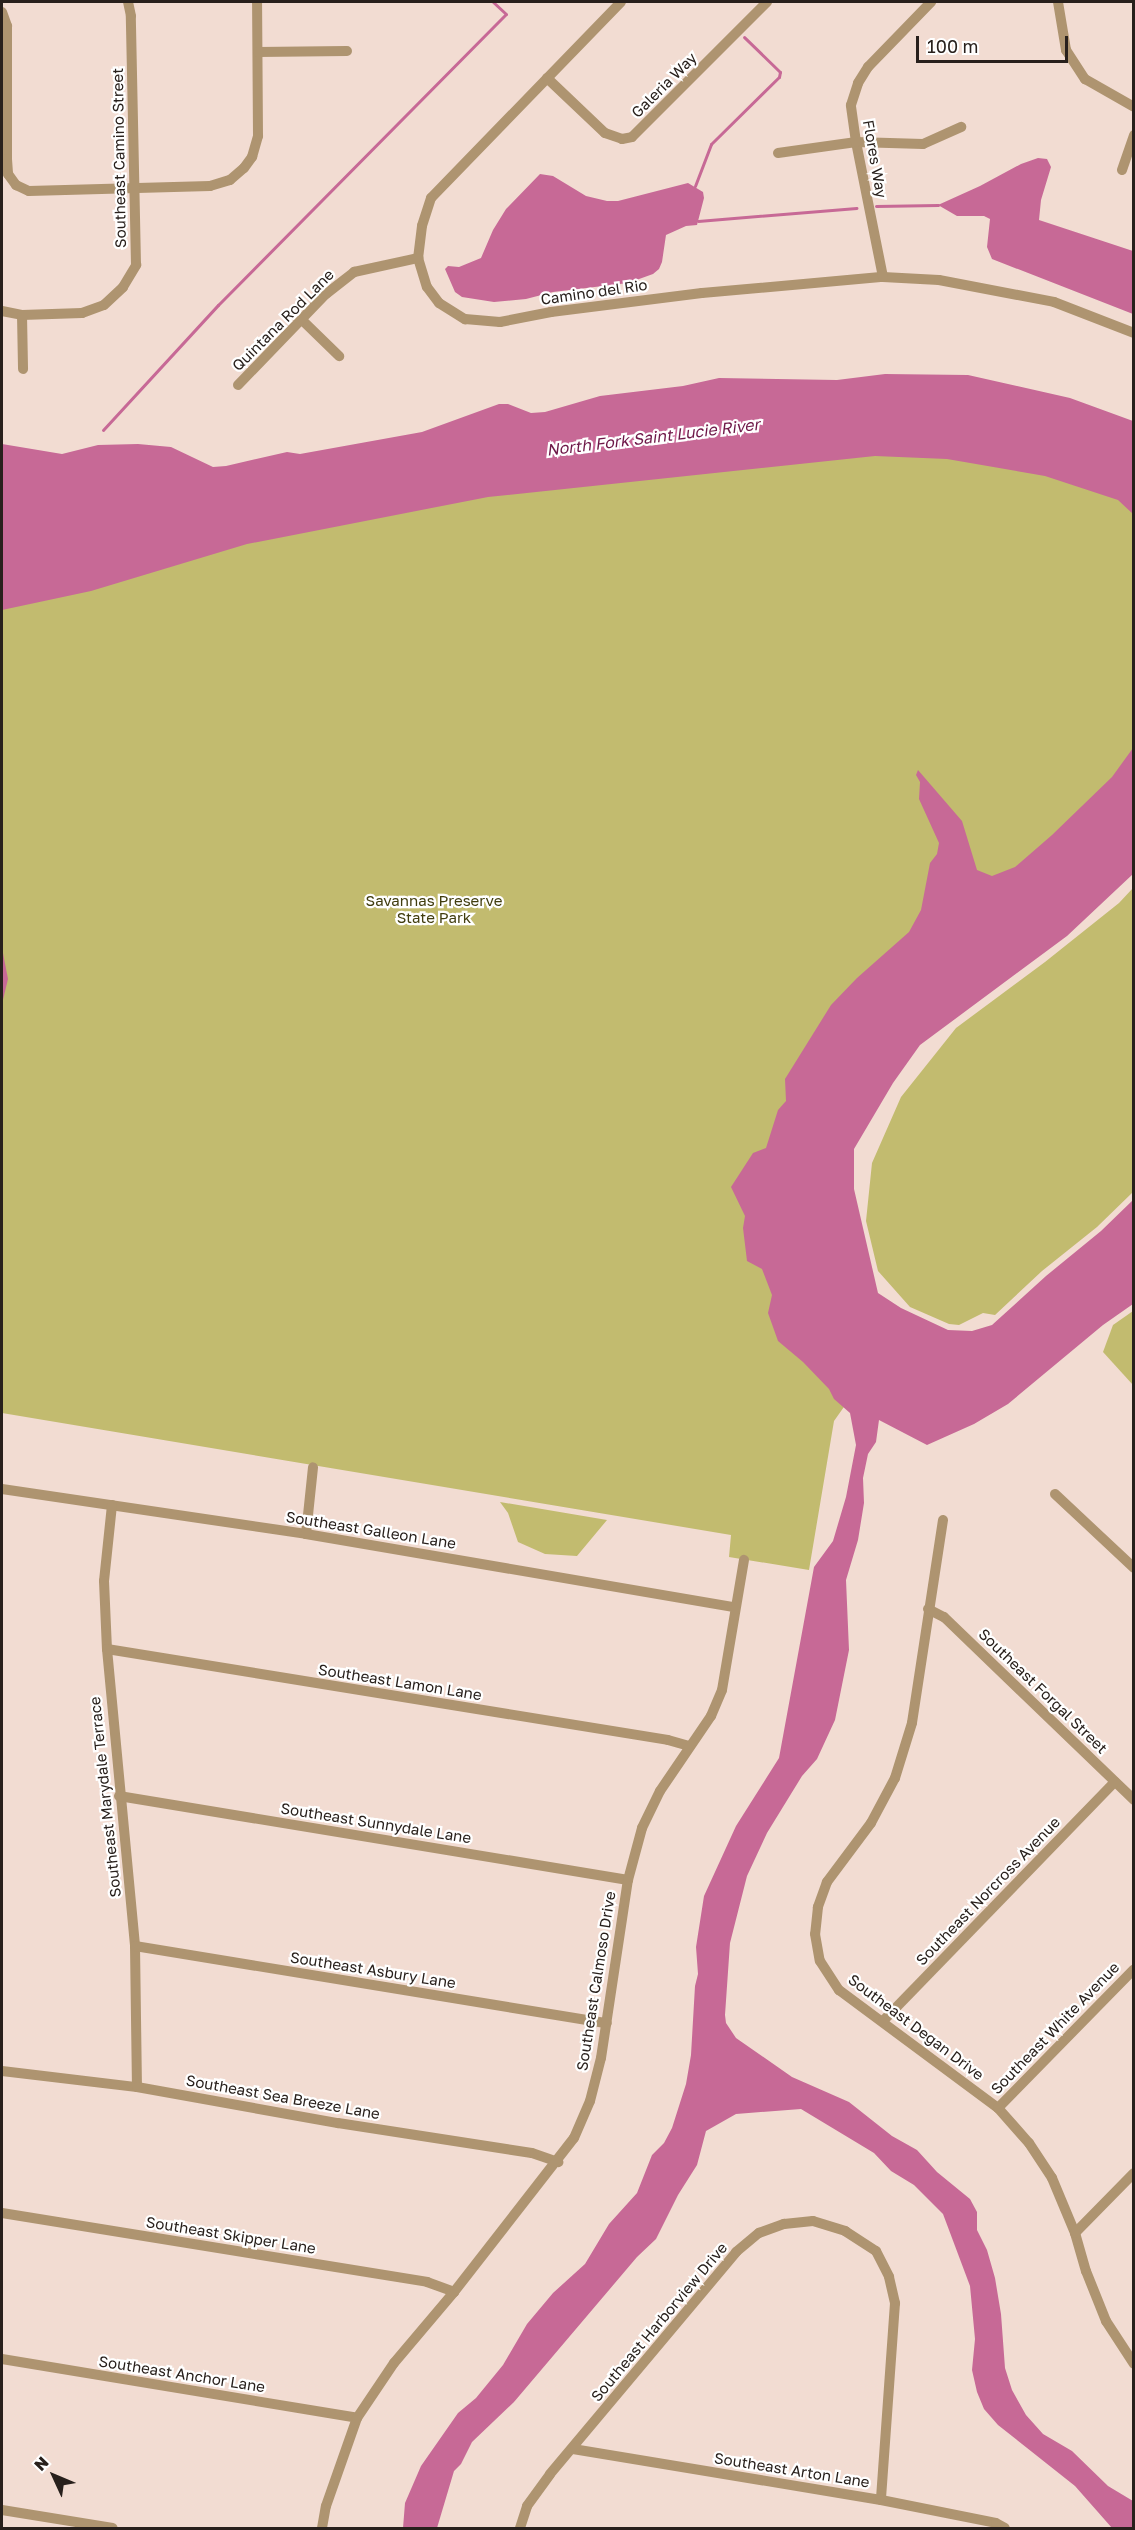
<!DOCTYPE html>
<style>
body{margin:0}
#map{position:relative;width:1135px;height:2530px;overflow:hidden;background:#f2dcd2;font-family:"Golos Text",sans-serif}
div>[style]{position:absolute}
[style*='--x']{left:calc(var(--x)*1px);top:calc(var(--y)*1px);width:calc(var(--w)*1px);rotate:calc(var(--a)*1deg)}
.green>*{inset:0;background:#c2bb6f}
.water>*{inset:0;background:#c76996}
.stream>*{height:3px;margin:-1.5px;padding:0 1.5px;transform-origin:1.5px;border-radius:1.5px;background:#c76996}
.minor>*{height:10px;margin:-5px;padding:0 5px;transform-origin:5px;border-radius:5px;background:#ae9470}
span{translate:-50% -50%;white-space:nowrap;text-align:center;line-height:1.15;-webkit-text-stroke:4.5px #fff;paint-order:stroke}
.street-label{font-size:15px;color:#28201c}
.park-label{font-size:15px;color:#413d0f}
.water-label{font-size:16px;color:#6e1848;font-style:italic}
.frame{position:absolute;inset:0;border:3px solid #28201c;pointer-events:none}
.north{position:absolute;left:24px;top:2446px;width:60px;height:60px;-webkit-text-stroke:4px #fff;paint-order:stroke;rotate:314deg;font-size:16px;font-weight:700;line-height:24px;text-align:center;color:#28201c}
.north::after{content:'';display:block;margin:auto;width:21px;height:27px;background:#28201c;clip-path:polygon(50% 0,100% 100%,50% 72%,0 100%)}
.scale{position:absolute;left:916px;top:36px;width:152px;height:27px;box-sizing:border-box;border:3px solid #28201c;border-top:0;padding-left:8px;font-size:18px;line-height:21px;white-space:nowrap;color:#28201c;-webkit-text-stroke:4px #fff;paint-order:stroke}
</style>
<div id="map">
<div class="green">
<div style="clip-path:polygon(771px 432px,1133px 476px,1133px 798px,790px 1153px,863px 1380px,834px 1421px,809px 1570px,729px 1557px,731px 1535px,2px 1413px,2px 531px)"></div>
<div style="clip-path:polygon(1133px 888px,1133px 1192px,1097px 1227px,1042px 1271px,995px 1315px,983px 1313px,959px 1325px,949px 1324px,910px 1307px,878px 1271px,866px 1221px,872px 1163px,901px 1097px,956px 1028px,1045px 962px,1119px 903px)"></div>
<div style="clip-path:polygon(1133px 1311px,1133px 1385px,1103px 1352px,1113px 1325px)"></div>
<div style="clip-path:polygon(500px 1502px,607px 1520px,577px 1556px,545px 1554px,518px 1542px,508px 1513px)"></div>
</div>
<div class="water">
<div style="clip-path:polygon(1038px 158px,1047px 159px,1051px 167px,1041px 200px,1039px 220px,1133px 251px,1133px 314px,992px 259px,987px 247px,990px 219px,984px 216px,957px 216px,938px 205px,980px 186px,1021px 164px)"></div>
<div style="clip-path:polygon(540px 174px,553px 176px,586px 196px,607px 201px,618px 201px,688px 183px,703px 192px,704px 198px,697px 225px,686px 226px,666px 235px,662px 262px,659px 269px,653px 274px,628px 283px,553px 292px,526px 299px,494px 302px,462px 297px,455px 292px,445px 269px,448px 266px,459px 267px,481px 258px,493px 230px,506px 209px)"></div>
<div style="clip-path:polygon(885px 374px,968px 375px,1070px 398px,1133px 421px,1133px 514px,1118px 500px,1045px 476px,947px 459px,875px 456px,488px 497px,247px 544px,91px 591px,2px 610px,2px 444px,62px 454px,98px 445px,138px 444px,171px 447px,213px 467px,226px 466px,287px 452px,300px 454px,422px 432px,499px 404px,508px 404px,531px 413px,545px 412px,600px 396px,683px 386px,719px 378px,837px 380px)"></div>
<div style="clip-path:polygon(1133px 748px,1133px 874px,1067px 936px,920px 1045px,893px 1083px,854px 1149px,854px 1189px,878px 1293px,901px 1308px,948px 1330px,972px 1331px,992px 1325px,1046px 1276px,1101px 1231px,1133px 1200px,1133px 1304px,1103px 1325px,1008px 1404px,974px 1424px,927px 1445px,879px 1420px,876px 1442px,868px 1454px,863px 1478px,864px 1503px,858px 1540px,846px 1580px,849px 1650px,835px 1720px,817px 1759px,802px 1776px,767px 1833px,747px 1876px,730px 1943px,725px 2015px,726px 2023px,736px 2038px,792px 2077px,849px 2102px,892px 2136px,917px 2150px,937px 2172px,970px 2199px,977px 2212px,977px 2230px,987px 2250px,995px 2278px,1001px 2314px,1005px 2368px,1012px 2390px,1026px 2415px,1043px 2434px,1072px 2451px,1108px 2486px,1133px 2501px,1133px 2528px,1112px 2528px,1075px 2486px,998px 2425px,984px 2409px,977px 2392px,972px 2370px,975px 2339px,970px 2286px,943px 2214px,914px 2185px,891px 2171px,874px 2153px,801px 2109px,736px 2114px,706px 2131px,697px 2165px,678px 2195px,656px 2239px,637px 2257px,514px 2402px,472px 2442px,461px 2464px,454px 2471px,437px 2528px,403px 2528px,405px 2503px,421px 2466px,458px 2413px,476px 2398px,503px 2365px,527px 2324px,553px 2293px,585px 2264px,609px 2224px,637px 2193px,652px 2155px,664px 2143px,672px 2128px,686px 2084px,691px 2055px,695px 1986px,698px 1974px,696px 1947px,704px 1896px,736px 1826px,779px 1758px,814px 1567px,833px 1541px,846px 1497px,856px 1445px,850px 1413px,834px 1399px,829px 1389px,803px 1362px,778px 1341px,768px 1313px,772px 1295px,762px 1269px,747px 1261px,743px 1228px,745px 1216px,731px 1187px,753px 1153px,766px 1148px,778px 1110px,786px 1101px,785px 1079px,831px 1005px,857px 978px,909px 932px,921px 910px,930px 863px,937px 854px,939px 843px,919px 799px,920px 782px,916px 775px,918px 770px,962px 821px,977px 870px,992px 876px,1015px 867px,1052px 835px,1112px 777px)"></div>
<div style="clip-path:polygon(2px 948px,8px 979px,2px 1004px)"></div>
</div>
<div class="stream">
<div style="--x:695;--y:186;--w:45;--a:-69.1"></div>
<div style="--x:711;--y:144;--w:95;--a:-44.6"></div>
<div style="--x:779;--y:77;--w:5;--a:-79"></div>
<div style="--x:780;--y:72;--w:50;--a:-135.8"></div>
<div style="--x:876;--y:206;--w:62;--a:-0.9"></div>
<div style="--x:698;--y:221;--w:159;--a:-4.7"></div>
<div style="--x:103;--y:430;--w:170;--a:-47.4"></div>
<div style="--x:218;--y:305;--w:409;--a:-45.3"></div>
<div style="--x:506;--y:14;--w:18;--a:-137"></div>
</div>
<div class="minor">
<div style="--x:621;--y:2;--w:273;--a:134.1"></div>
<div style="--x:431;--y:198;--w:29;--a:108"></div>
<div style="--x:422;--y:226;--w:32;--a:97"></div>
<div style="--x:418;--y:258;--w:30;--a:73"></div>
<div style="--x:427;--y:287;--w:20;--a:53"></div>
<div style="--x:439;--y:303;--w:31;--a:32"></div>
<div style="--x:465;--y:319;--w:35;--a:5"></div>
<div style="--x:500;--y:322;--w:52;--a:-11.1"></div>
<div style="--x:551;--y:312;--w:152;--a:-7.2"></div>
<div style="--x:702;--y:293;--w:182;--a:-5.1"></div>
<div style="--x:883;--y:277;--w:56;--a:3.1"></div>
<div style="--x:939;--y:280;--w:117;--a:10.8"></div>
<div style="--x:1054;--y:302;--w:86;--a:21.2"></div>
<div style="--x:1058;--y:2;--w:49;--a:80.5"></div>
<div style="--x:1066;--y:50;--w:35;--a:57"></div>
<div style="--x:1085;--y:79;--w:56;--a:29.7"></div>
<div style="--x:2;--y:12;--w:15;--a:70"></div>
<div style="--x:7;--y:26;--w:133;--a:90"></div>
<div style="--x:7;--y:159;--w:15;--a:86"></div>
<div style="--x:8;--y:174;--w:14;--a:54"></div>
<div style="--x:16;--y:185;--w:14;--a:25"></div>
<div style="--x:29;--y:191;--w:181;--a:-1.6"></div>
<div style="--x:210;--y:186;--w:21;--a:-17"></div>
<div style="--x:230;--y:180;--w:18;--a:-41"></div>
<div style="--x:244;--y:168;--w:14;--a:-54"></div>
<div style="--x:252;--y:157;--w:22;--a:-74"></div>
<div style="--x:258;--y:136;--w:134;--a:-90.4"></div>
<div style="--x:258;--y:52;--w:89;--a:-0.6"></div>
<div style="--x:547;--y:78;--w:80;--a:43.5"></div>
<div style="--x:605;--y:133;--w:18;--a:19"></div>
<div style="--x:622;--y:139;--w:10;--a:-11"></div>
<div style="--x:632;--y:137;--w:191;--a:-45"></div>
<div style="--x:778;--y:153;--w:79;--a:-8"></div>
<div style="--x:856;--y:142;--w:67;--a:1.7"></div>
<div style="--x:923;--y:144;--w:42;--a:-24.1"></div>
<div style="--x:1122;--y:170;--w:37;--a:-71"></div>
<div style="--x:883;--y:277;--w:138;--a:-101.3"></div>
<div style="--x:856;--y:142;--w:37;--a:-98"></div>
<div style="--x:851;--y:105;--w:23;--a:-72"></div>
<div style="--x:858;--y:83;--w:19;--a:-58"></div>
<div style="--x:868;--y:67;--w:91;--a:-45.9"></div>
<div style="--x:2;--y:311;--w:20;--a:11"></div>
<div style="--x:22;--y:315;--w:60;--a:-1.9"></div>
<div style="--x:82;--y:313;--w:23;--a:-20"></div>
<div style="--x:104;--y:305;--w:26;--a:-43"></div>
<div style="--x:123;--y:287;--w:26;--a:-59"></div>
<div style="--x:136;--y:265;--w:249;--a:-91.2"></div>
<div style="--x:131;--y:16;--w:14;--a:-102"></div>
<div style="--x:22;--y:315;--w:54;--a:88.9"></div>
<div style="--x:302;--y:320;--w:52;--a:44.2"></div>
<div style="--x:238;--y:385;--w:127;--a:-46"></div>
<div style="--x:326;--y:294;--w:36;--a:-38"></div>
<div style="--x:354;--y:272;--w:66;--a:-12.3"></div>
<div style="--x:2;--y:1489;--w:307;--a:8.4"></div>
<div style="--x:306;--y:1534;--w:434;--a:9.7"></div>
<div style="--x:1055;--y:1494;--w:108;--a:43.1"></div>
<div style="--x:112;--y:1505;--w:76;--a:96"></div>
<div style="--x:104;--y:1581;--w:68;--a:87.5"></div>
<div style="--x:107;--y:1649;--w:298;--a:84.6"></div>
<div style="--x:135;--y:1946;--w:141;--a:89.2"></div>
<div style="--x:943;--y:1520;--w:205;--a:98.7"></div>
<div style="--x:912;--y:1723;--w:58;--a:107.2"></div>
<div style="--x:895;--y:1778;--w:51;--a:118.1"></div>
<div style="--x:871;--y:1823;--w:74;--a:126.7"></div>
<div style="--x:827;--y:1882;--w:27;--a:110"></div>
<div style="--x:818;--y:1907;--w:27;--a:96"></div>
<div style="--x:815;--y:1934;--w:27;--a:80"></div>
<div style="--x:820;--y:1961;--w:35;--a:57"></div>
<div style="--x:839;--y:1990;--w:198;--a:36.6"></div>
<div style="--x:998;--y:2108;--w:47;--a:48.5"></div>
<div style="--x:1029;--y:2143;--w:42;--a:56.7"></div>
<div style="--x:1052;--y:2178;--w:60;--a:67.3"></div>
<div style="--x:1075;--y:2233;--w:40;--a:74"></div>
<div style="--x:1086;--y:2271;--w:54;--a:68.2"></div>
<div style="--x:1106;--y:2321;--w:51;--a:56.9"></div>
<div style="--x:306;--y:1534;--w:67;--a:-84"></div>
<div style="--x:928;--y:1609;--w:18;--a:27"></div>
<div style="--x:944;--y:1617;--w:264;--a:43.9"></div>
<div style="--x:107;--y:1649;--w:568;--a:9.21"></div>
<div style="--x:668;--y:1740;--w:22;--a:16"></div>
<div style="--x:119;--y:1796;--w:516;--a:9.37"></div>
<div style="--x:135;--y:1946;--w:478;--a:9.3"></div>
<div style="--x:883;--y:2021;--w:333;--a:-45.9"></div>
<div style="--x:2;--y:2071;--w:136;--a:6.8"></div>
<div style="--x:137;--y:2087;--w:204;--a:10.2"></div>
<div style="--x:338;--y:2123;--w:196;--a:8.8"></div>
<div style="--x:532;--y:2153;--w:28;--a:19"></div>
<div style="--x:998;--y:2108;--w:194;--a:-45.6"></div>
<div style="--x:2;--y:2213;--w:431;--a:9.2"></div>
<div style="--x:427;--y:2282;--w:29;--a:20"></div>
<div style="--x:1075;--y:2233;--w:84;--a:-45.5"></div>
<div style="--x:2;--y:2359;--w:360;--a:9.4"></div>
<div style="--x:573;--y:2449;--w:312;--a:9.4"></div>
<div style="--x:881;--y:2500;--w:117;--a:11.3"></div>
<div style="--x:996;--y:2523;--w:10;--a:29"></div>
<div style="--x:2;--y:2510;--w:112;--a:9.2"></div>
<div style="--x:322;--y:2528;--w:22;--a:-80"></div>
<div style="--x:326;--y:2506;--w:93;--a:-70.6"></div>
<div style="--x:357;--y:2418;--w:66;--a:-56.1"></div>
<div style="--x:394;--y:2363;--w:93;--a:-49.8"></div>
<div style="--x:454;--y:2292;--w:195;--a:-52.1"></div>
<div style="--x:574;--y:2138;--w:40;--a:-66.6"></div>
<div style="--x:590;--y:2101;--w:44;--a:-75.7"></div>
<div style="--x:601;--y:2058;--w:180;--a:-81.4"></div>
<div style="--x:628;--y:1880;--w:54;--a:-74.9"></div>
<div style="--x:642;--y:1828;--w:41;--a:-64.1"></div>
<div style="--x:660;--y:1791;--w:91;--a:-55.8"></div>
<div style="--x:711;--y:1716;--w:28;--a:-67"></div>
<div style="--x:722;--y:1690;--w:132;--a:-80.4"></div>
<div style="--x:520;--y:2528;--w:23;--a:-72"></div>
<div style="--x:527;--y:2506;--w:39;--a:-54"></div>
<div style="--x:550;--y:2474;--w:290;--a:-50"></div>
<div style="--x:736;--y:2252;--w:30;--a:-40"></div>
<div style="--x:759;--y:2233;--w:27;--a:-20"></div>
<div style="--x:784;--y:2224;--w:29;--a:-6"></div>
<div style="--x:813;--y:2221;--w:34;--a:17"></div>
<div style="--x:845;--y:2231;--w:37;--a:33"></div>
<div style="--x:876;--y:2251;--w:29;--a:63"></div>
<div style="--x:889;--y:2277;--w:27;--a:77"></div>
<div style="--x:895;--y:2303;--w:197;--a:94.1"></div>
</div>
<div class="street-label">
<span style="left:664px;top:85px;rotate:-45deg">Galeria Way</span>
<span style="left:119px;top:158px;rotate:-91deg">Southeast Camino Street</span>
<span style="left:875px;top:159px;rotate:80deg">Flores Way</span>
<span style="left:594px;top:292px;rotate:-8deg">Camino del Rio</span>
<span style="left:283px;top:320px;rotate:-45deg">Quintana Rod Lane</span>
<span style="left:371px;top:1530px;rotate:9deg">Southeast Galleon Lane</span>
<span style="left:400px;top:1682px;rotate:9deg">Southeast Lamon Lane</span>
<span style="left:1043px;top:1691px;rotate:44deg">Southeast Forgal Street</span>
<span style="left:105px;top:1797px;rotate:-96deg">Southeast Marydale Terrace</span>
<span style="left:376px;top:1823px;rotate:9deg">Southeast Sunnydale Lane</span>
<span style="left:988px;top:1891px;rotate:-46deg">Southeast Norcross Avenue</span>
<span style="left:373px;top:1970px;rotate:9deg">Southeast Asbury Lane</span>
<span style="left:596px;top:1981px;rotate:-81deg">Southeast Calmoso Drive</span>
<span style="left:916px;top:2027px;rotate:37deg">Southeast Degan Drive</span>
<span style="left:1055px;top:2028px;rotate:-46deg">Southeast White Avenue</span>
<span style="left:283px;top:2097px;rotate:10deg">Southeast Sea Breeze Lane</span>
<span style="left:231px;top:2235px;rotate:9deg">Southeast Skipper Lane</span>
<span style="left:659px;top:2322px;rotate:-50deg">Southeast Harborview Drive</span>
<span style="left:182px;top:2374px;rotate:9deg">Southeast Anchor Lane</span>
<span style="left:792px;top:2470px;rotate:9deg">Southeast Arton Lane</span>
</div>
<div class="park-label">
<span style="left:434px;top:909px">Savannas Preserve<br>State Park</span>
</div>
<div class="water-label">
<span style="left:653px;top:437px;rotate:-7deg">North Fork Saint Lucie River</span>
</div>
<div class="frame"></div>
<div class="north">N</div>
<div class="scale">100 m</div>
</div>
